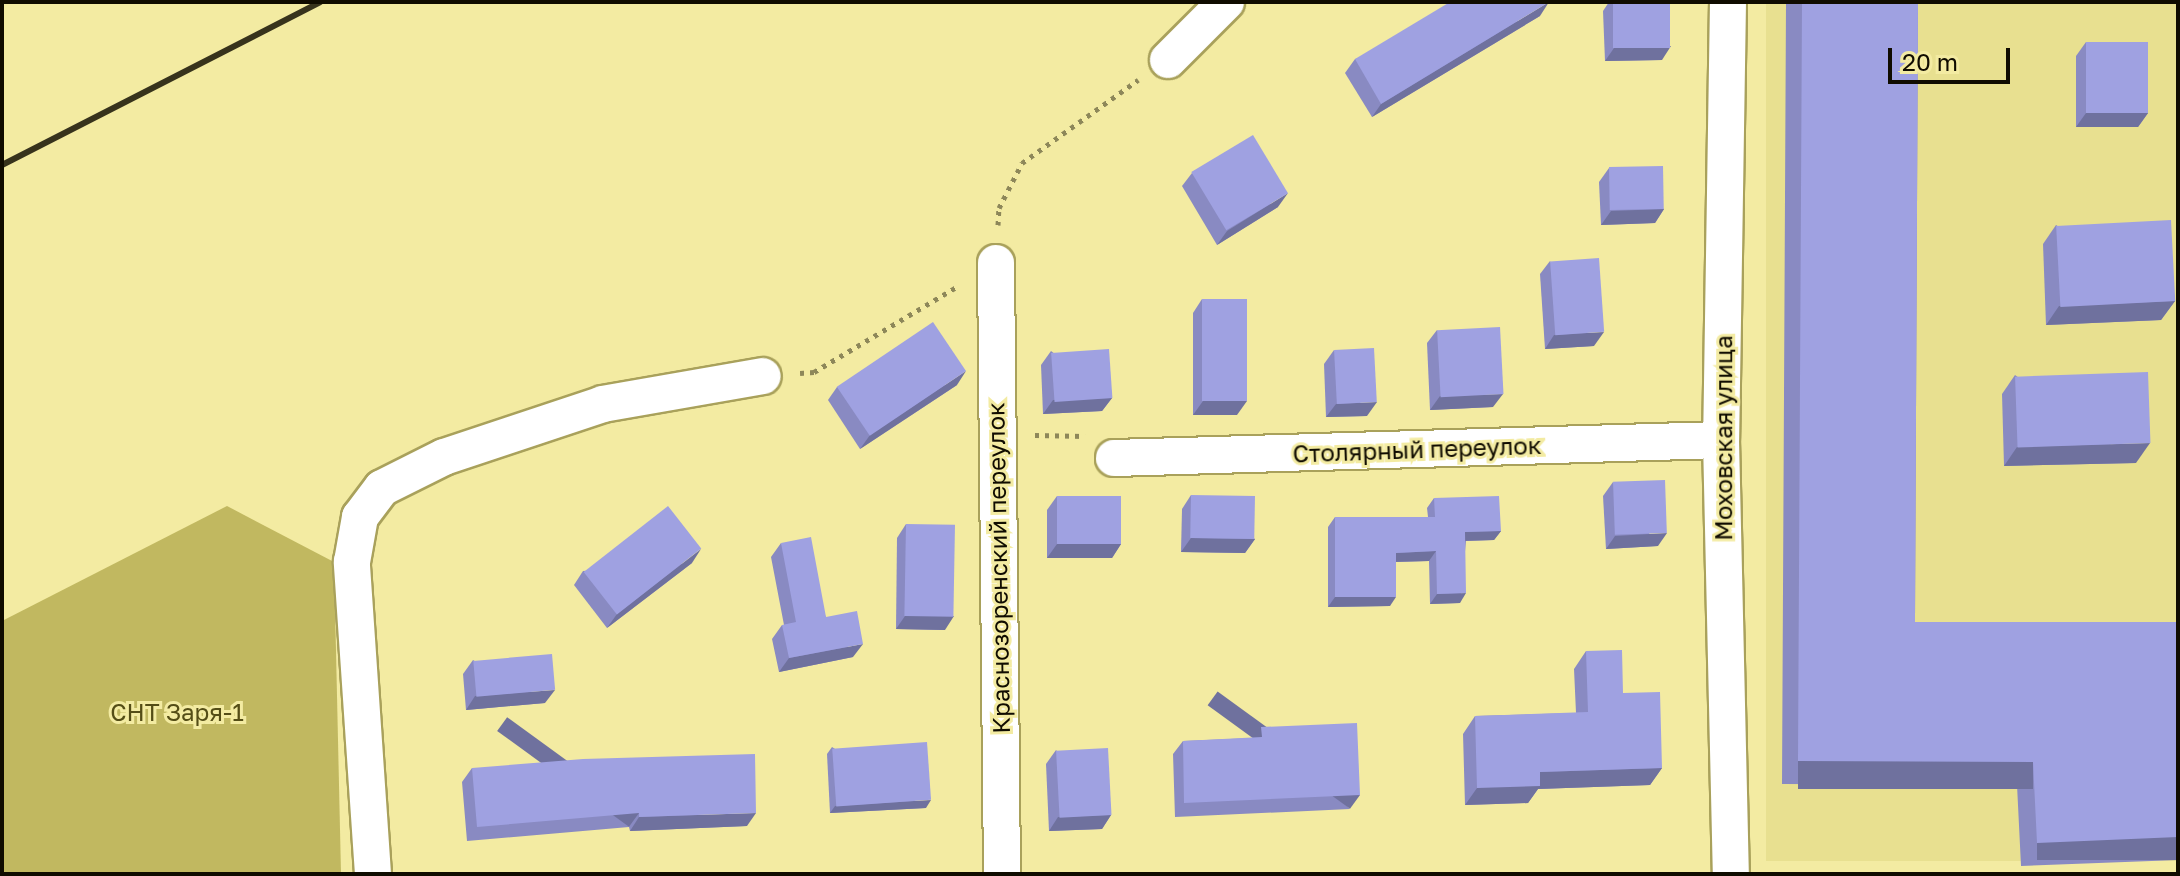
<!DOCTYPE html>
<meta charset="utf-8">
<style>
body{margin:0}
#map{position:relative;width:2180px;height:876px;overflow:hidden;background:#f3eba2;font-family:"Golos Text",sans-serif}
div>[style]{position:absolute}
[style*='--x']{left:calc(var(--x)*1px);top:calc(var(--y)*1px);width:calc(var(--w)*1px);rotate:calc(var(--a)*1deg)}
.built>*{inset:0;background:#e8e090;transform-origin:0 0}
.green>*{inset:0;background:#c1b860}
.path>*{height:5px;margin-top:-2.5px;transform-origin:0;background:repeating-linear-gradient(90deg,#8d8759 0 4px,transparent 0 10px)}
.roads{filter:drop-shadow(2px 0 #a9a15b) drop-shadow(-2px 0 #a9a15b) drop-shadow(0 2px #a9a15b) drop-shadow(0 -2px #a9a15b)}
.street>*{height:36px;margin:-18px;padding:0 18px;transform-origin:18px;border-radius:18px;background:#fff}
.rail>*{height:6px;margin:-3px;padding:0 3px;transform-origin:3px;border-radius:3px;background:#37331c}
.wall>*{inset:0;background:#898ac2}
.shaded-wall>*{inset:0;background:#6f719e;transform-origin:0 0}
.building>*{inset:0;background:#9fa1e1;transform-origin:0 0}
span{translate:-50% -50%;white-space:nowrap;text-align:center;line-height:1.15;-webkit-text-stroke:6px #f3eba2;paint-order:stroke}
.street-label{font-size:24px;color:#100c00}
.park-label{font-size:24px;color:#544d16}
.frame{position:absolute;inset:0;border:4px solid #100c00;pointer-events:none}
.scale{position:absolute;left:1888px;top:48px;width:122px;height:36px;box-sizing:border-box;border:4px solid #100c00;border-top:0;padding-left:10px;font-size:24px;line-height:28px;white-space:nowrap;color:#100c00;-webkit-text-stroke:6px #f3eba2;paint-order:stroke}
</style>
<div id="map">
<div class="built">
<div style="left:1766px;top:2px;width:412px;height:859px"></div>
</div>
<div class="green">
<div style="clip-path:polygon(227px 506px,334px 562px,341px 874px,2px 874px,2px 621px)"></div>
</div>
<div class="path">
<div style="--x:998;--y:225;--w:17;--a:-87"></div>
<div style="--x:999;--y:208;--w:51;--a:-62.9"></div>
<div style="--x:1022;--y:163;--w:143;--a:-35.6"></div>
<div style="--x:800;--y:373;--w:14;--a:-4"></div>
<div style="--x:814;--y:372;--w:168;--a:-30.8"></div>
<div style="--x:1035;--y:435;--w:50;--a:1.1"></div>
</div>
<div class="roads">
<div class="street">
<div style="--x:1728;--y:2;--w:438;--a:90.9"></div>
<div style="--x:1721;--y:440;--w:434;--a:88.7"></div>
<div style="--x:1168;--y:60;--w:82;--a:-45"></div>
<div style="--x:996;--y:263;--w:611;--a:89.44"></div>
<div style="--x:1114;--y:458;--w:607;--a:-1.7"></div>
<div style="--x:373;--y:874;--w:313;--a:-93.9"></div>
<div style="--x:352;--y:562;--w:46;--a:-79.9"></div>
<div style="--x:360;--y:517;--w:36;--a:-53"></div>
<div style="--x:382;--y:488;--w:69;--a:-26.6"></div>
<div style="--x:444;--y:457;--w:168;--a:-18.4"></div>
<div style="--x:603;--y:404;--w:162;--a:-9.9"></div>
</div>
</div>
<div class="rail">
<div style="--x:2;--y:165;--w:357;--a:-27.1"></div>
</div>
<div class="wall">
<div style="clip-path:polygon(1609px 2px,1670px 2px,1662px 60px,1605px 61px,1603px 11px)"></div>
<div style="clip-path:polygon(1786px 2px,1918px 2px,1915px 622px,2178px 622px,2178px 860px,2021px 866px,2017px 785px,1782px 784px)"></div>
<div style="clip-path:polygon(1540px 16px,1372px 117px,1345px 73px,1355px 59px)"></div>
<div style="clip-path:polygon(2086px 42px,2148px 113px,2138px 127px,2076px 127px,2076px 56px)"></div>
<div style="clip-path:polygon(1609px 168px,1664px 209px,1655px 223px,1601px 225px,1599px 182px)"></div>
<div style="clip-path:polygon(1192px 173px,1278px 207px,1217px 245px,1182px 186px)"></div>
<div style="clip-path:polygon(2056px 225px,2175px 301px,2161px 320px,2046px 325px,2043px 244px)"></div>
<div style="clip-path:polygon(1550px 261px,1594px 346px,1545px 349px,1540px 274px)"></div>
<div style="clip-path:polygon(1202px 299px,1237px 415px,1193px 415px,1193px 313px)"></div>
<div style="clip-path:polygon(1437px 330px,1493px 407px,1430px 410px,1427px 343px)"></div>
<div style="clip-path:polygon(1334px 350px,1367px 416px,1326px 417px,1324px 364px)"></div>
<div style="clip-path:polygon(1051px 351px,1112px 398px,1102px 411px,1043px 414px,1041px 365px)"></div>
<div style="clip-path:polygon(2015px 375px,2136px 463px,2004px 466px,2002px 394px)"></div>
<div style="clip-path:polygon(957px 385px,860px 449px,828px 400px,837px 387px)"></div>
<div style="clip-path:polygon(1613px 482px,1658px 546px,1606px 549px,1603px 496px)"></div>
<div style="clip-path:polygon(1191px 495px,1255px 539px,1245px 553px,1181px 552px,1182px 509px)"></div>
<div style="clip-path:polygon(1057px 496px,1121px 544px,1112px 558px,1047px 558px,1047px 510px)"></div>
<div style="clip-path:polygon(1434px 498px,1501px 531px,1494px 540px,1466px 541px,1460px 603px,1430px 604px,1429px 561px,1396px 562px,1390px 606px,1328px 607px,1328px 527px,1335px 517px,1428px 517px,1427px 508px)"></div>
<div style="clip-path:polygon(906px 524px,945px 630px,896px 629px,897px 538px)"></div>
<div style="clip-path:polygon(781px 543px,826px 617px,853px 657px,779px 672px,772px 639px,782px 625px,784px 625px,771px 557px)"></div>
<div style="clip-path:polygon(692px 563px,607px 628px,574px 585px,583px 571px)"></div>
<div style="clip-path:polygon(1586px 651px,1623px 693px,1662px 768px,1650px 785px,1538px 789px,1528px 803px,1465px 805px,1463px 734px,1475px 716px,1576px 713px,1574px 669px)"></div>
<div style="clip-path:polygon(473px 660px,545px 703px,466px 710px,463px 674px)"></div>
<div style="clip-path:polygon(1261px 727px,1350px 809px,1175px 817px,1173px 754px,1183px 741px,1254px 738px)"></div>
<div style="clip-path:polygon(832px 747px,926px 808px,830px 813px,827px 754px)"></div>
<div style="clip-path:polygon(1056px 750px,1111px 815px,1102px 829px,1049px 831px,1046px 764px)"></div>
<div style="clip-path:polygon(472px 768px,747px 826px,630px 831px,629px 827px,467px 841px,462px 782px)"></div>
</div>
<div class="shaded-wall">
<div style="clip-path:polygon(1549px 2px,1540px 16px,1372px 117px,1381px 104px)"></div>
<div style="clip-path:polygon(1671px 46px,1662px 60px,1605px 61px,1614px 48px)"></div>
<div style="clip-path:polygon(2086px 113px,2148px 113px,2138px 127px,2076px 127px)"></div>
<div style="clip-path:polygon(1288px 193px,1278px 207px,1217px 245px,1227px 231px)"></div>
<div style="clip-path:polygon(1664px 209px,1655px 223px,1601px 225px,1611px 211px)"></div>
<div style="clip-path:polygon(2175px 301px,2161px 320px,2046px 325px,2059px 306px)"></div>
<div style="clip-path:polygon(1604px 332px,1594px 346px,1545px 349px,1554px 335px)"></div>
<div style="clip-path:polygon(966px 371px,957px 385px,860px 449px,870px 435px)"></div>
<div style="clip-path:polygon(1503px 394px,1493px 407px,1430px 410px,1440px 396px)"></div>
<div style="clip-path:polygon(1112px 398px,1102px 411px,1043px 414px,1053px 400px)"></div>
<div style="clip-path:polygon(1203px 401px,1247px 401px,1237px 415px,1193px 415px)"></div>
<div style="clip-path:polygon(1377px 402px,1367px 416px,1326px 417px,1336px 404px)"></div>
<div style="clip-path:polygon(2150px 443px,2136px 463px,2004px 466px,2017px 447px)"></div>
<div style="clip-path:polygon(1501px 531px,1494px 540px,1459px 541px,1465px 532px)"></div>
<div style="clip-path:polygon(1667px 533px,1658px 546px,1606px 549px,1615px 536px)"></div>
<div style="clip-path:polygon(1191px 538px,1255px 539px,1245px 553px,1181px 552px)"></div>
<div style="clip-path:polygon(1057px 544px,1121px 544px,1112px 558px,1047px 558px)"></div>
<div style="clip-path:polygon(701px 549px,692px 563px,607px 628px,617px 614px)"></div>
<div style="clip-path:polygon(1436px 551px,1429px 561px,1389px 562px,1396px 553px)"></div>
<div style="clip-path:polygon(1466px 593px,1460px 603px,1430px 604px,1437px 594px)"></div>
<div style="clip-path:polygon(1335px 597px,1396px 597px,1390px 606px,1328px 607px)"></div>
<div style="clip-path:polygon(905px 616px,954px 616px,945px 630px,896px 629px)"></div>
<div style="clip-path:polygon(863px 644px,853px 657px,779px 672px,789px 658px)"></div>
<div style="clip-path:polygon(555px 690px,545px 703px,466px 710px,475px 696px)"></div>
<div style="left:1798px;top:761px;width:235px;height:28px"></div>
<div style="clip-path:polygon(1662px 768px,1650px 785px,1538px 789px,1528px 803px,1465px 805px,1477px 788px,1540px 772px)"></div>
<div style="left:1360px;top:795px;width:17px;height:176px;rotate:126deg"></div>
<div style="clip-path:polygon(931px 800px,926px 808px,830px 813px,835px 806px)"></div>
<div style="left:639px;top:813px;width:17px;height:163px;rotate:126deg"></div>
<div style="clip-path:polygon(756px 813px,747px 826px,630px 831px,639px 817px)"></div>
<div style="clip-path:polygon(1111px 815px,1102px 829px,1049px 831px,1058px 817px)"></div>
<div style="left:2178px;top:837px;width:23px;height:141px;rotate:90deg"></div>
</div>
<div class="building">
<div style="clip-path:polygon(1450px 2px,1549px 2px,1381px 104px,1355px 59px)"></div>
<div style="left:1613px;top:2px;width:57px;height:46px"></div>
<div style="clip-path:polygon(1802px 2px,1918px 2px,1915px 622px,2178px 622px,2178px 837px,2037px 843px,2033px 762px,1798px 761px)"></div>
<div style="left:2086px;top:42px;width:62px;height:71px"></div>
<div style="left:1253px;top:135px;width:68px;height:72px;rotate:59deg"></div>
<div style="left:1663px;top:166px;width:43px;height:54px;rotate:89deg"></div>
<div style="left:2171px;top:220px;width:81px;height:115px;rotate:87deg"></div>
<div style="left:1599px;top:258px;width:74px;height:49px;rotate:86deg"></div>
<div style="left:1202px;top:299px;width:45px;height:102px"></div>
<div style="left:933px;top:322px;width:59px;height:116px;rotate:56deg"></div>
<div style="left:1500px;top:327px;width:67px;height:63px;rotate:87deg"></div>
<div style="left:1374px;top:348px;width:54px;height:40px;rotate:87deg"></div>
<div style="left:1109px;top:349px;width:49px;height:58px;rotate:86deg"></div>
<div style="left:2148px;top:372px;width:71px;height:133px;rotate:88deg"></div>
<div style="left:1665px;top:480px;width:53px;height:52px;rotate:88deg"></div>
<div style="left:1191px;top:495px;width:64px;height:43px;rotate:1deg"></div>
<div style="left:1057px;top:496px;width:64px;height:48px"></div>
<div style="clip-path:polygon(1499px 496px,1501px 531px,1465px 532px,1466px 593px,1437px 594px,1436px 551px,1396px 553px,1396px 597px,1335px 597px,1335px 517px,1435px 517px,1434px 498px)"></div>
<div style="left:668px;top:506px;width:54px;height:107px;rotate:52deg"></div>
<div style="left:906px;top:524px;width:49px;height:92px;rotate:1deg"></div>
<div style="clip-path:polygon(811px 537px,826px 617px,857px 611px,863px 644px,789px 658px,782px 625px,796px 622px,781px 543px)"></div>
<div style="clip-path:polygon(1622px 650px,1623px 693px,1660px 692px,1662px 768px,1540px 772px,1540px 786px,1477px 788px,1475px 716px,1588px 712px,1586px 651px)"></div>
<div style="left:552px;top:654px;width:36px;height:79px;rotate:85deg"></div>
<div style="clip-path:polygon(1357px 723px,1360px 795px,1184px 803px,1183px 741px,1262px 737px,1261px 727px)"></div>
<div style="left:927px;top:742px;width:58px;height:95px;rotate:86deg"></div>
<div style="left:1108px;top:748px;width:67px;height:52px;rotate:87deg"></div>
<div style="clip-path:polygon(755px 754px,756px 813px,639px 817px,639px 813px,477px 827px,472px 768px,583px 759px)"></div>
</div>
<div class="street-label">
<span style="left:1723px;top:438px;rotate:-90deg">Моховская улица</span>
<span style="left:1417px;top:449px;rotate:-2deg">Столярный переулок</span>
<span style="left:998px;top:568px;rotate:-91deg">Краснозоренский переулок</span>
</div>
<div class="park-label">
<span style="left:177px;top:712px">СНТ Заря-1</span>
</div>
<div class="frame"></div>
<div class="scale">20 m</div>
</div>
